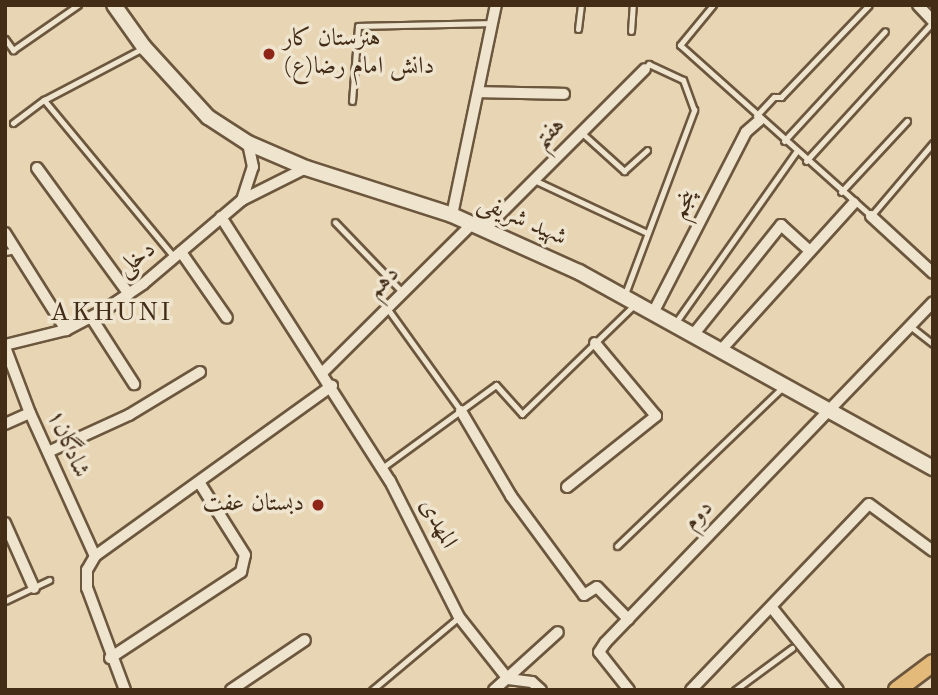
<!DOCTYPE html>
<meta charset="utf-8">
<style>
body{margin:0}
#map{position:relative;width:938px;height:695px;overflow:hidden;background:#e7d5b3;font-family:"Old Standard TT",Amiri,serif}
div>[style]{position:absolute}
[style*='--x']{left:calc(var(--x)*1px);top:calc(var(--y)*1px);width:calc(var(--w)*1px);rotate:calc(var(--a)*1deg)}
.roads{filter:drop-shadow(2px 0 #6c573e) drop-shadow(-2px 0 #6c573e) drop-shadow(0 2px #6c573e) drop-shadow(0 -2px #6c573e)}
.service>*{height:5px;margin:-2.5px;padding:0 2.5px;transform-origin:2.5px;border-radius:2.5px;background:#efe4ce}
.minor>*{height:10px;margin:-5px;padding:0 5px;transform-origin:5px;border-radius:5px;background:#efe4ce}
.secondary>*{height:14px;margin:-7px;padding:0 7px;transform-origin:7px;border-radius:7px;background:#efe4ce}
.primary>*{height:16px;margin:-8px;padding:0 8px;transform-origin:8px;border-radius:8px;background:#e4ba7a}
.dots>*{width:19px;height:19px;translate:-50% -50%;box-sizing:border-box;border:4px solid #efe4ce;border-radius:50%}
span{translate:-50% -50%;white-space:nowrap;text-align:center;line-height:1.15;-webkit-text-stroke:7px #efe4ce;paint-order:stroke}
.poi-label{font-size:24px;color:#432d17}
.left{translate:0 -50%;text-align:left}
.right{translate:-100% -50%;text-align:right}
.street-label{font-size:24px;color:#432d17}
.neighbourhood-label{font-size:26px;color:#432d17;letter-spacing:2px}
.frame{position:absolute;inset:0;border:7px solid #432d17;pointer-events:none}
</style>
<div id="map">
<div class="roads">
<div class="service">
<div style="--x:713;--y:5;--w:52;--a:129.5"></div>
<div style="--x:680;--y:45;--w:256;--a:41.8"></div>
<div style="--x:871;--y:216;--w:96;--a:-49.7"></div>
<div style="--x:578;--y:29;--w:24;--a:-83"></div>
<div style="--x:631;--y:31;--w:26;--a:-86"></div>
<div style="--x:5;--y:39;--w:14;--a:54"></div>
<div style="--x:13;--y:50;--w:79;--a:-34.7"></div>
<div style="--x:44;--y:100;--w:204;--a:50.4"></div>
<div style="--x:352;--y:101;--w:75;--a:-85.4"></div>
<div style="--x:358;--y:26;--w:135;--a:-1.3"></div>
<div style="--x:756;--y:116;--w:26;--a:-47"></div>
<div style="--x:774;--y:97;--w:7;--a:0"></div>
<div style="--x:781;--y:97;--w:127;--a:-46.3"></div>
<div style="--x:13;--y:123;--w:39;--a:-37"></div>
<div style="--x:44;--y:100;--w:110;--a:-27.7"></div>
<div style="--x:582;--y:133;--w:57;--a:42.1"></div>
<div style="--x:624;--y:171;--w:31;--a:-42"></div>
<div style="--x:784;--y:141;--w:149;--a:-47.4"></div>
<div style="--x:806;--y:161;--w:188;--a:-47.6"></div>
<div style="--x:534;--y:180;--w:125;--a:25.1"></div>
<div style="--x:841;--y:192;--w:97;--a:-47.1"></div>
<div style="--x:335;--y:222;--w:98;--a:46.2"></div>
<div style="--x:5;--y:252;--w:11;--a:-10"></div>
<div style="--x:625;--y:294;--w:197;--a:-69.4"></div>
<div style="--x:694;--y:110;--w:32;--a:-110"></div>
<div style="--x:683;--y:80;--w:38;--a:-155"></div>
<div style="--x:649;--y:64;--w:6;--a:129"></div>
<div style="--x:387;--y:308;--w:127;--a:54.3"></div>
<div style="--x:676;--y:322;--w:208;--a:-54.8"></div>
<div style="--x:910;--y:326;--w:29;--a:38"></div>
<div style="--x:382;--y:468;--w:141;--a:-36.1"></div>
<div style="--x:496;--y:385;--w:39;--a:48"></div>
<div style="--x:522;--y:414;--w:156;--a:-44.2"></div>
<div style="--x:617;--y:546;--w:228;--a:-43.8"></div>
<div style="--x:5;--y:601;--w:49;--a:-25.5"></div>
<div style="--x:372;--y:690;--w:114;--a:-40"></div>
<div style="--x:735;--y:690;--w:71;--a:-36.4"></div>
</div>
<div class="minor">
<div style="--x:918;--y:5;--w:22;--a:47"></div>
<div style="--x:478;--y:92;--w:86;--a:1.3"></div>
<div style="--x:37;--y:168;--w:156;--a:53.9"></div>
<div style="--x:242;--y:200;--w:35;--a:-72"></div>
<div style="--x:253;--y:167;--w:25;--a:-102"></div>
<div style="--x:452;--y:215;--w:215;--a:-78.2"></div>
<div style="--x:871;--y:216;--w:84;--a:42.6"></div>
<div style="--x:221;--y:217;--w:313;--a:57.4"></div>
<div style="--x:390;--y:481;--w:153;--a:63.1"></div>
<div style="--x:459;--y:617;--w:79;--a:51.7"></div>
<div style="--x:485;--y:229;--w:226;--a:-45"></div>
<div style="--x:5;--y:233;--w:115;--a:57.8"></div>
<div style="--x:181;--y:252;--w:80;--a:55.1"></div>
<div style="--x:653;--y:313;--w:203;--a:-62.8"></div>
<div style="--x:746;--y:132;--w:18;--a:-41"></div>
<div style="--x:91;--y:317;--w:80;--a:57.3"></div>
<div style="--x:693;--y:335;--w:141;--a:-51.3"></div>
<div style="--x:781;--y:225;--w:39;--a:42"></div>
<div style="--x:5;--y:345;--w:63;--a:-13.8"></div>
<div style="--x:66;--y:330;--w:45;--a:-27.7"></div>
<div style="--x:106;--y:309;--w:45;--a:-34"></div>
<div style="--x:143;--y:284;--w:130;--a:-40.3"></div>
<div style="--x:242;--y:200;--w:72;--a:-26.6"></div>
<div style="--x:5;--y:347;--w:71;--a:69.3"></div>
<div style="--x:30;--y:413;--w:157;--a:65.6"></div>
<div style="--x:721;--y:350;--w:198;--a:-47.9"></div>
<div style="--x:323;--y:372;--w:211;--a:-44.8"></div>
<div style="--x:461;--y:411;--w:99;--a:59.5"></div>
<div style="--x:511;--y:496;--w:123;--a:53.6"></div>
<div style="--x:584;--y:595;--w:15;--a:-32"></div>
<div style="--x:597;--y:587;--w:45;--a:45.9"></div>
<div style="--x:5;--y:424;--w:27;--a:-24"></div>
<div style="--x:48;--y:452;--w:89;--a:-24.6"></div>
<div style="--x:129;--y:415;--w:83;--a:-31.2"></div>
<div style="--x:567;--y:487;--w:114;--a:-38.6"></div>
<div style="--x:656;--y:416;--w:95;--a:-129.9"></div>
<div style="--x:5;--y:523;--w:71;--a:66"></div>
<div style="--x:772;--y:608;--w:105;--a:51.2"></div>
<div style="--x:110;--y:658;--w:157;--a:-33.3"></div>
<div style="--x:241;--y:572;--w:17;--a:-77"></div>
<div style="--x:245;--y:555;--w:86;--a:-122.2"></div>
<div style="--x:508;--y:679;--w:24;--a:7"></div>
<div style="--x:532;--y:682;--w:12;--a:42"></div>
<div style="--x:125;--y:690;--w:109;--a:-110.4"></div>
<div style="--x:87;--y:588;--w:18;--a:-90"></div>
<div style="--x:87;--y:570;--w:16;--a:-60"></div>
<div style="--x:95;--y:556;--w:292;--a:-35.7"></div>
<div style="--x:231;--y:690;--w:89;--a:-34"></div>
<div style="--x:494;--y:690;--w:86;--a:-42.2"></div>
<div style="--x:629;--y:690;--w:48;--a:-128.3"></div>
<div style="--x:599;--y:652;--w:11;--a:-56"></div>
<div style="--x:605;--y:643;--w:473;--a:-46.1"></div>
<div style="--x:691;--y:690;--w:257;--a:-46.3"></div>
<div style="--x:869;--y:504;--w:79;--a:36.3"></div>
</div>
<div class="secondary">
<div style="--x:114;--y:5;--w:52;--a:54.5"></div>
<div style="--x:144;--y:47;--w:95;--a:47.6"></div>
<div style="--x:208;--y:117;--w:48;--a:33"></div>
<div style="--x:248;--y:143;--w:63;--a:23.3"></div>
<div style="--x:306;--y:168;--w:153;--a:17.8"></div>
<div style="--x:452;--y:215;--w:139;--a:24.2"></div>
<div style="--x:579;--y:272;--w:405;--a:29"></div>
</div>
<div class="primary">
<div style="--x:897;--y:690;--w:45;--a:-36.9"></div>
</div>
</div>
<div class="dots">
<div style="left:269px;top:54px;background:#8f2418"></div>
<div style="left:318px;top:505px;background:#8f2418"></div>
</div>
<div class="poi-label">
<span class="left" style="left:283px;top:54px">هنرستان کار<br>دانش امام رضا(ع)</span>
<span class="right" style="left:304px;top:505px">دبستان عفت</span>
</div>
<div class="street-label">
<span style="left:550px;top:134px;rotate:-45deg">هفتم</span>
<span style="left:685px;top:205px;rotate:-63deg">پنجم</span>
<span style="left:522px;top:221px;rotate:24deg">شهید شریفی</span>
<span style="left:137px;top:260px;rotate:-38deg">دخلی</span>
<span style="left:384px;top:283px;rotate:-45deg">دهم</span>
<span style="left:67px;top:444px;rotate:66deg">شادگان۱</span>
<span style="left:699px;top:516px;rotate:-46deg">دوم</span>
<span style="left:437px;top:524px;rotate:62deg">المهدی</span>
</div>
<div class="neighbourhood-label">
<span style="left:111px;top:314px">AKHUNI</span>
</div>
<div class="frame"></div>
</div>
